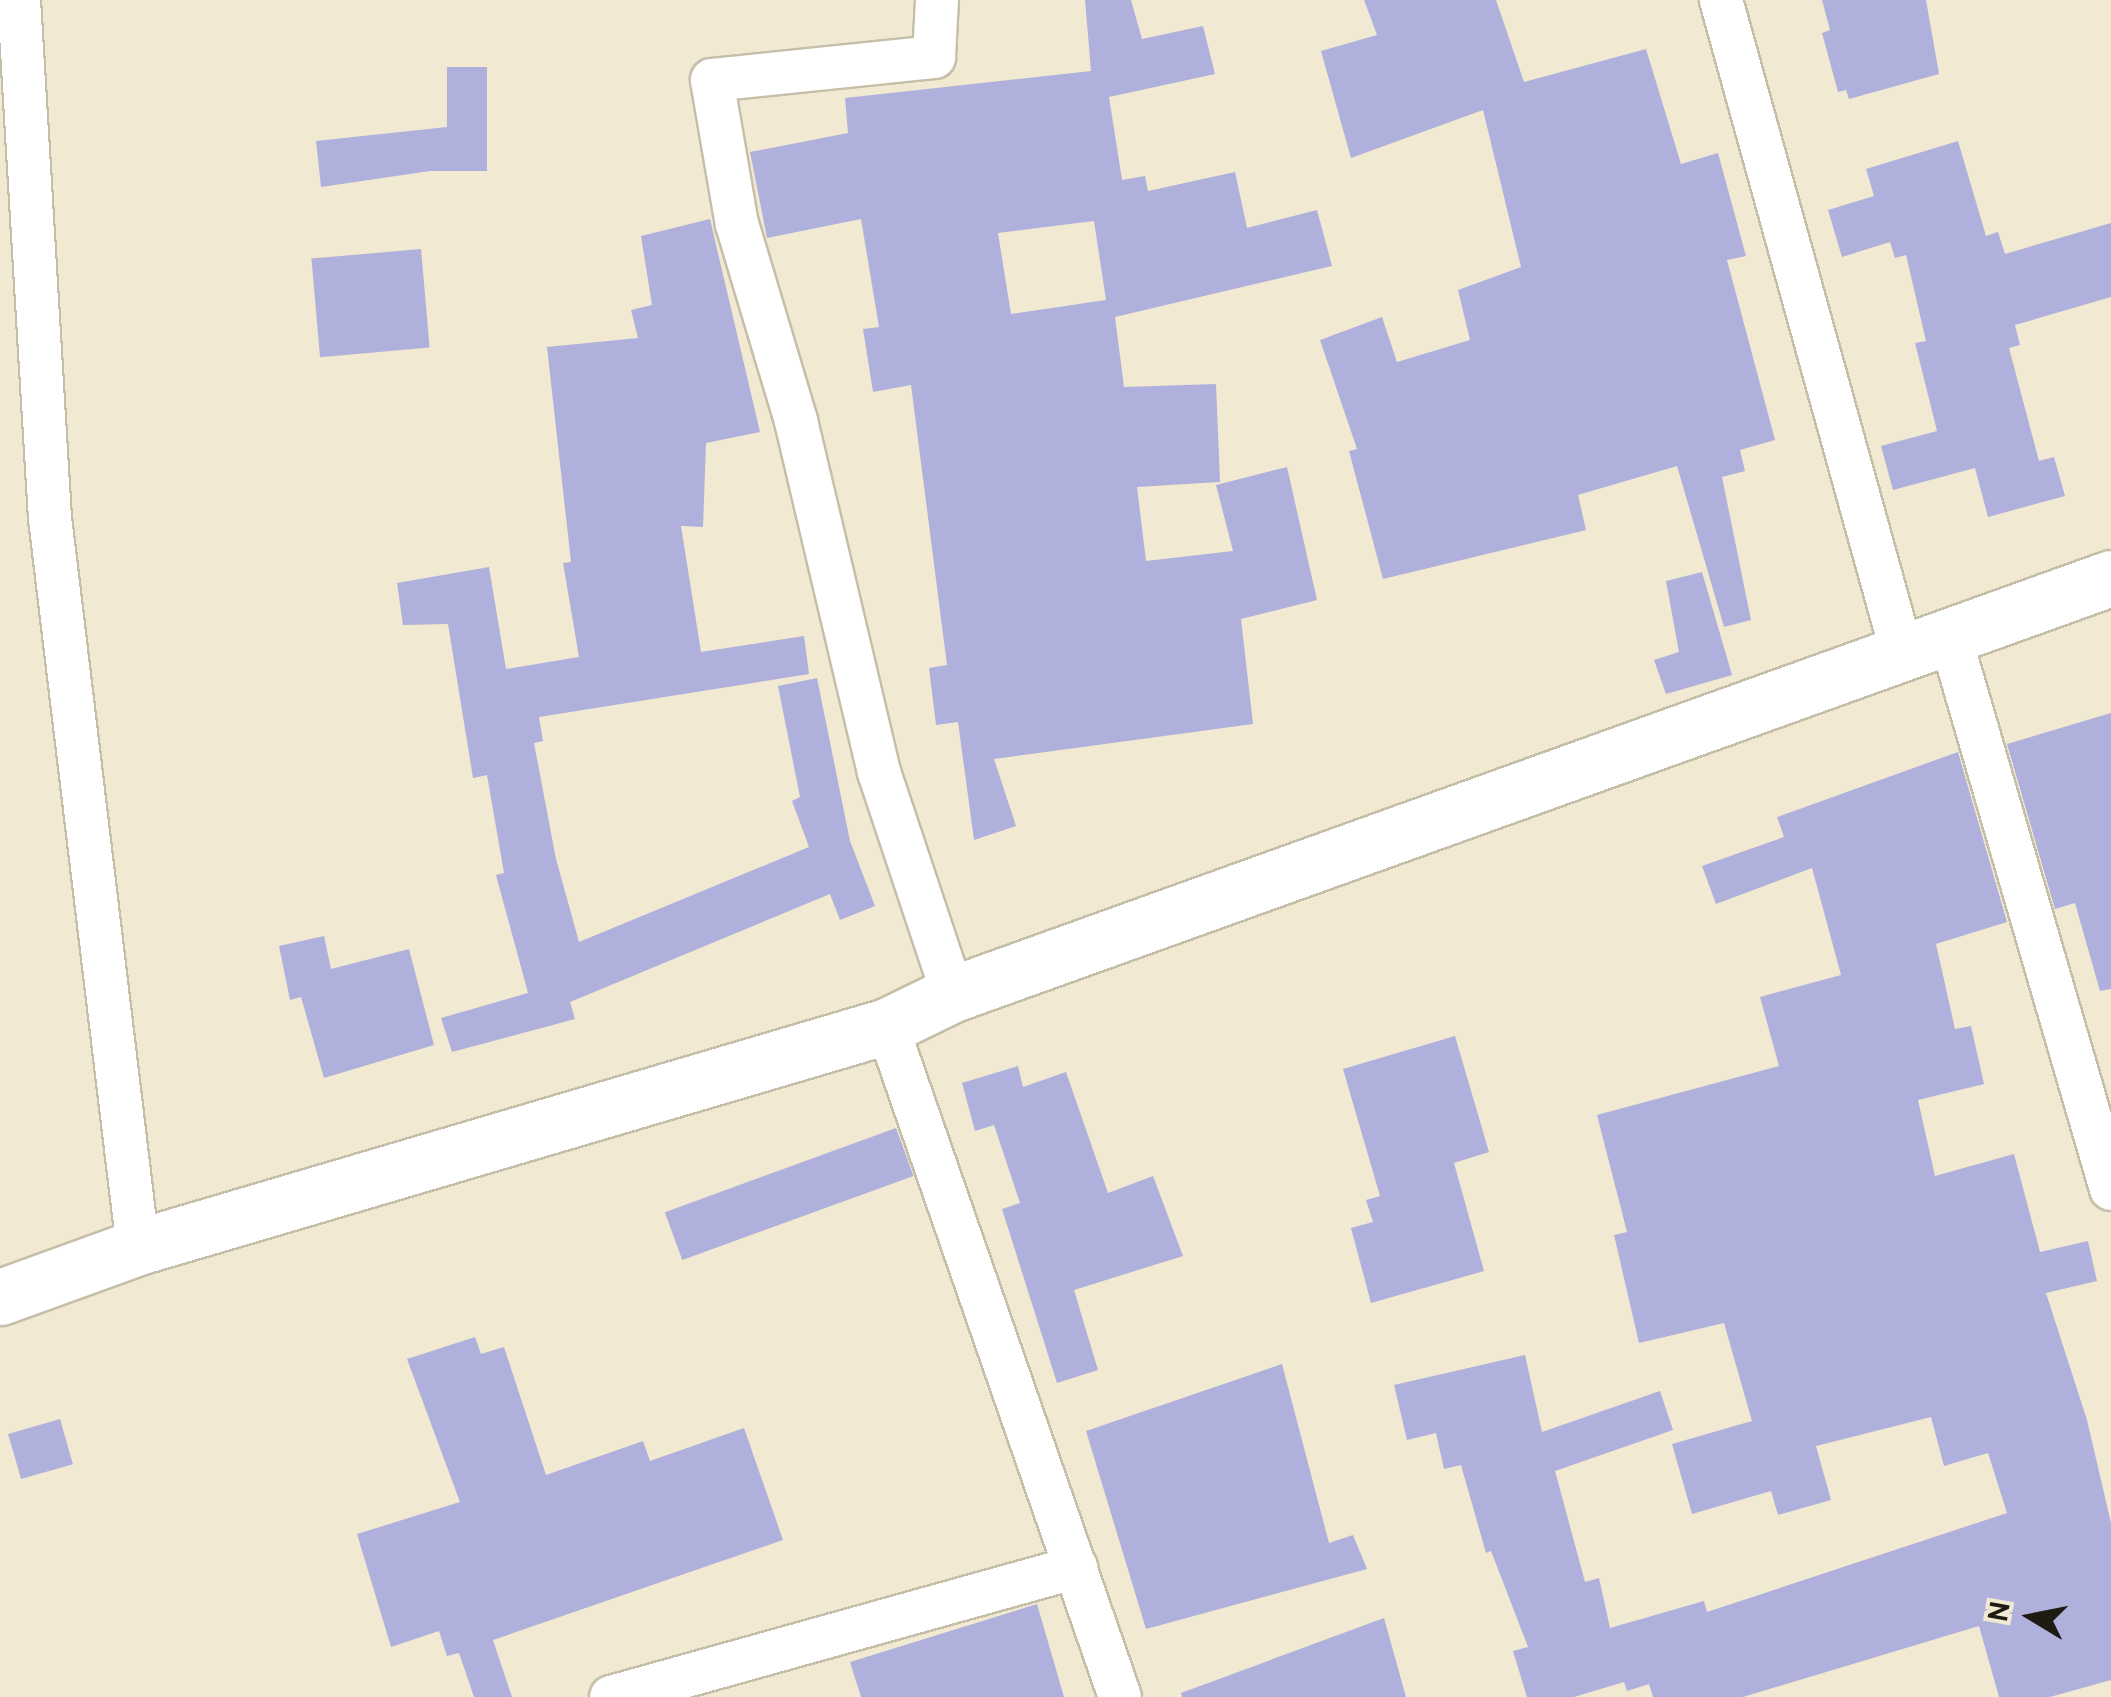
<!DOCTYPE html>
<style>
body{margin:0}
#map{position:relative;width:2111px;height:1697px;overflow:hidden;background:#f1e9d2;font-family:Overpass,sans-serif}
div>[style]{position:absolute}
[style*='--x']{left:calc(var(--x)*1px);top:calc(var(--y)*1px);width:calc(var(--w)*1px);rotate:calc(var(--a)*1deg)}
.building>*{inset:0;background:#b0b0dc;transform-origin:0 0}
.roads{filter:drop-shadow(2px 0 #c5bea8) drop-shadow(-2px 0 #c5bea8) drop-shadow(0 2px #c5bea8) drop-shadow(0 -2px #c5bea8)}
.street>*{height:42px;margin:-21px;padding:0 21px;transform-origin:21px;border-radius:21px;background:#fff}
.secondary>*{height:55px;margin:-27.5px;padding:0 27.5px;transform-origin:27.5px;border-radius:27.5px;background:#fff}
span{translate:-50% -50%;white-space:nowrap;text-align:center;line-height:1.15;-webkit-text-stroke:9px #f1e9d2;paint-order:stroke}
.north{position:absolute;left:1981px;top:1567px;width:100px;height:100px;-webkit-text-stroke:8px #f1e9d2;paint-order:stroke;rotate:280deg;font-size:28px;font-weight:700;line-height:40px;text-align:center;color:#1e1b13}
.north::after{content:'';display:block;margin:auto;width:35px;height:45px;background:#1e1b13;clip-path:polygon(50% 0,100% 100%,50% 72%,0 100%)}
</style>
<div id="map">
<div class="building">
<div style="clip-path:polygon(evenodd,1085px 0,1131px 0,1142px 39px,1203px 26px,1215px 74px,1109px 97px,1122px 180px,1145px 176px,1148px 191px,1235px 172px,1247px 228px,1317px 210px,1332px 266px,1115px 317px,1124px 387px,1216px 384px,1220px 482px,1137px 487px,1146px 561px,1233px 551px,1216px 485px,1287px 467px,1317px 600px,1241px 619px,1253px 724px,994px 759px,1016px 826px,974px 840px,958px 722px,936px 725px,929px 668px,947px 665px,911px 385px,873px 392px,863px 329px,879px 327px,861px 219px,767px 238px,750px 152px,848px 133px,845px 98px,1091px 71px,1085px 0,1094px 221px,1106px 300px,1011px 314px,998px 233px,1094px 221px)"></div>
<div style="clip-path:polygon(1364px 0,1496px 0,1524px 82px,1646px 49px,1681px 164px,1718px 153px,1746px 256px,1727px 260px,1775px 440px,1740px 450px,1745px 471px,1722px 477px,1751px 620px,1724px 627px,1677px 466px,1578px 495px,1586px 530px,1383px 579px,1349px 451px,1357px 449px,1320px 340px,1382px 317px,1397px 362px,1470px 340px,1458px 290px,1521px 267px,1483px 110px,1351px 158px,1321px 51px,1377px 35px)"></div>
<div style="clip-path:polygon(1822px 0,1926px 0,1939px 74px,1849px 99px,1846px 90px,1838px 92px,1822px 33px,1830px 30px)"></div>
<div style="clip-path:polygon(447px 67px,487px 67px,487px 171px,430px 171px,321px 187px,316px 141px,447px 127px)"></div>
<div style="clip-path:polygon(1958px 141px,1986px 236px,1998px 232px,2005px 254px,2111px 223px,2111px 297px,2015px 325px,2020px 345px,2009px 348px,2039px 461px,2054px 457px,2065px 496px,1988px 517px,1975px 468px,1893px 490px,1881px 446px,1937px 431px,1915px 343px,1926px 341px,1906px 255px,1895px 258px,1890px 242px,1842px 257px,1828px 210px,1874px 196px,1866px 169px)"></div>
<div style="clip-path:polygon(710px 219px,760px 432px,706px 443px,703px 527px,681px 526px,701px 652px,804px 636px,809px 674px,539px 717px,543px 741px,534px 743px,556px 859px,579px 942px,809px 847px,792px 801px,800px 797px,778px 686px,817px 678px,850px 841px,875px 906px,840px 920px,830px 894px,570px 1002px,575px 1019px,452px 1052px,441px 1018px,528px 993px,496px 875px,504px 873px,487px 775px,473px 778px,448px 624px,403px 625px,397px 583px,489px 567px,506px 669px,579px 657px,563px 563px,571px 562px,547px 347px,638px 338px,631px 310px,652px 305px,641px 236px)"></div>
<div style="left:421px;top:249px;width:99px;height:110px;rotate:85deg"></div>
<div style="clip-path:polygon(1702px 572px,1732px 675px,1666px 694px,1654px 660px,1679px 652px,1666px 581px)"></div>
<div style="clip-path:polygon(2111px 713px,2111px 989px,2100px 991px,2075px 903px,2055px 909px,2007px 744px)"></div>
<div style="clip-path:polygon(1958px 752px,2007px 922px,1936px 944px,1955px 1029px,1971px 1026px,1984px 1084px,1918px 1100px,1935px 1176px,2014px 1154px,2040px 1252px,2088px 1241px,2097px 1281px,2046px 1293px,2087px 1420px,2111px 1523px,2111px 1680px,2050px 1697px,1999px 1697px,1979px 1626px,1743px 1697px,1653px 1697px,1649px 1684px,1627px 1691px,1624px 1682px,1574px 1697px,1527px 1697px,1513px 1651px,1528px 1647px,1491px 1551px,1486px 1553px,1461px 1465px,1444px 1469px,1436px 1433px,1407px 1440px,1394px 1385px,1525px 1355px,1542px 1432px,1660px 1391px,1673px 1430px,1555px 1471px,1585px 1582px,1599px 1578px,1610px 1628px,1704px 1601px,1707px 1612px,2007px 1513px,1988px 1453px,1944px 1466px,1931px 1417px,1816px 1446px,1831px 1500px,1778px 1515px,1771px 1491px,1692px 1514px,1672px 1444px,1752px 1421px,1724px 1323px,1639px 1343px,1614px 1235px,1627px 1232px,1597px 1115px,1779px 1066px,1760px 997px,1841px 975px,1812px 868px,1716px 904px,1702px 866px,1784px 837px,1777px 817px)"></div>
<div style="clip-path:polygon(324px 936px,331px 969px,409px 949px,434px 1045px,324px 1078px,301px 997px,290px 1000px,279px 946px)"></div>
<div style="clip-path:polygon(1455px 1036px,1489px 1152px,1454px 1163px,1484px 1271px,1371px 1303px,1351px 1228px,1373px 1222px,1366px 1200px,1380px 1196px,1343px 1069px)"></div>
<div style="clip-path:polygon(1018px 1066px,1023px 1087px,1066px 1072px,1108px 1193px,1153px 1176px,1183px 1256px,1074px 1290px,1098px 1370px,1057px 1383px,1002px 1209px,1020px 1203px,994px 1125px,975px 1131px,962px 1083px)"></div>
<div style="left:896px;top:1128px;width:51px;height:246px;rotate:70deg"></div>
<div style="clip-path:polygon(475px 1337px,481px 1354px,504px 1347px,546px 1475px,643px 1441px,650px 1461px,744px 1428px,783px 1540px,493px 1640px,512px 1697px,474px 1697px,459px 1653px,447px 1656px,439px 1631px,391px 1647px,357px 1534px,460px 1502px,407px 1359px)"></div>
<div style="clip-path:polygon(1282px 1364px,1329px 1543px,1353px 1535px,1367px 1569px,1146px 1629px,1086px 1431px)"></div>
<div style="left:60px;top:1419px;width:47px;height:54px;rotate:74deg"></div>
<div style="clip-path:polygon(1037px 1604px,1064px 1697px,861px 1697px,850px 1662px)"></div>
<div style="clip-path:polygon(1384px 1618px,1406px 1697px,1182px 1697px,1181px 1693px)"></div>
</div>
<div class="roads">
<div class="street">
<div style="--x:19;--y:0;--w:519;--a:86.58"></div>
<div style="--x:50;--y:518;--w:734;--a:83.12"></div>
<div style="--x:937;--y:0;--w:57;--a:93"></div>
<div style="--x:934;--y:57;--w:223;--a:174.1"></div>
<div style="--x:712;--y:80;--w:146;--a:80.2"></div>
<div style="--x:737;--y:224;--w:206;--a:73.3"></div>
<div style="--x:796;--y:421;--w:361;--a:76.7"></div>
<div style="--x:879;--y:772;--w:234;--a:71.6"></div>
<div style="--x:1721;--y:0;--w:673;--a:74.5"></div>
<div style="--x:1949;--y:633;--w:579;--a:73.76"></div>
<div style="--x:887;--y:1026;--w:710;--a:70.85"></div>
<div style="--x:611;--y:1697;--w:483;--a:-15.6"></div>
</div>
<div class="secondary">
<div style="--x:0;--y:1297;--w:147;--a:-19.9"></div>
<div style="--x:138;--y:1247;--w:781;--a:-16.44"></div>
<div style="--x:887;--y:1026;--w:73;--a:-25.9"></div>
<div style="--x:953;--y:994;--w:1230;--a:-19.76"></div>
</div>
</div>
<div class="north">N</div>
</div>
